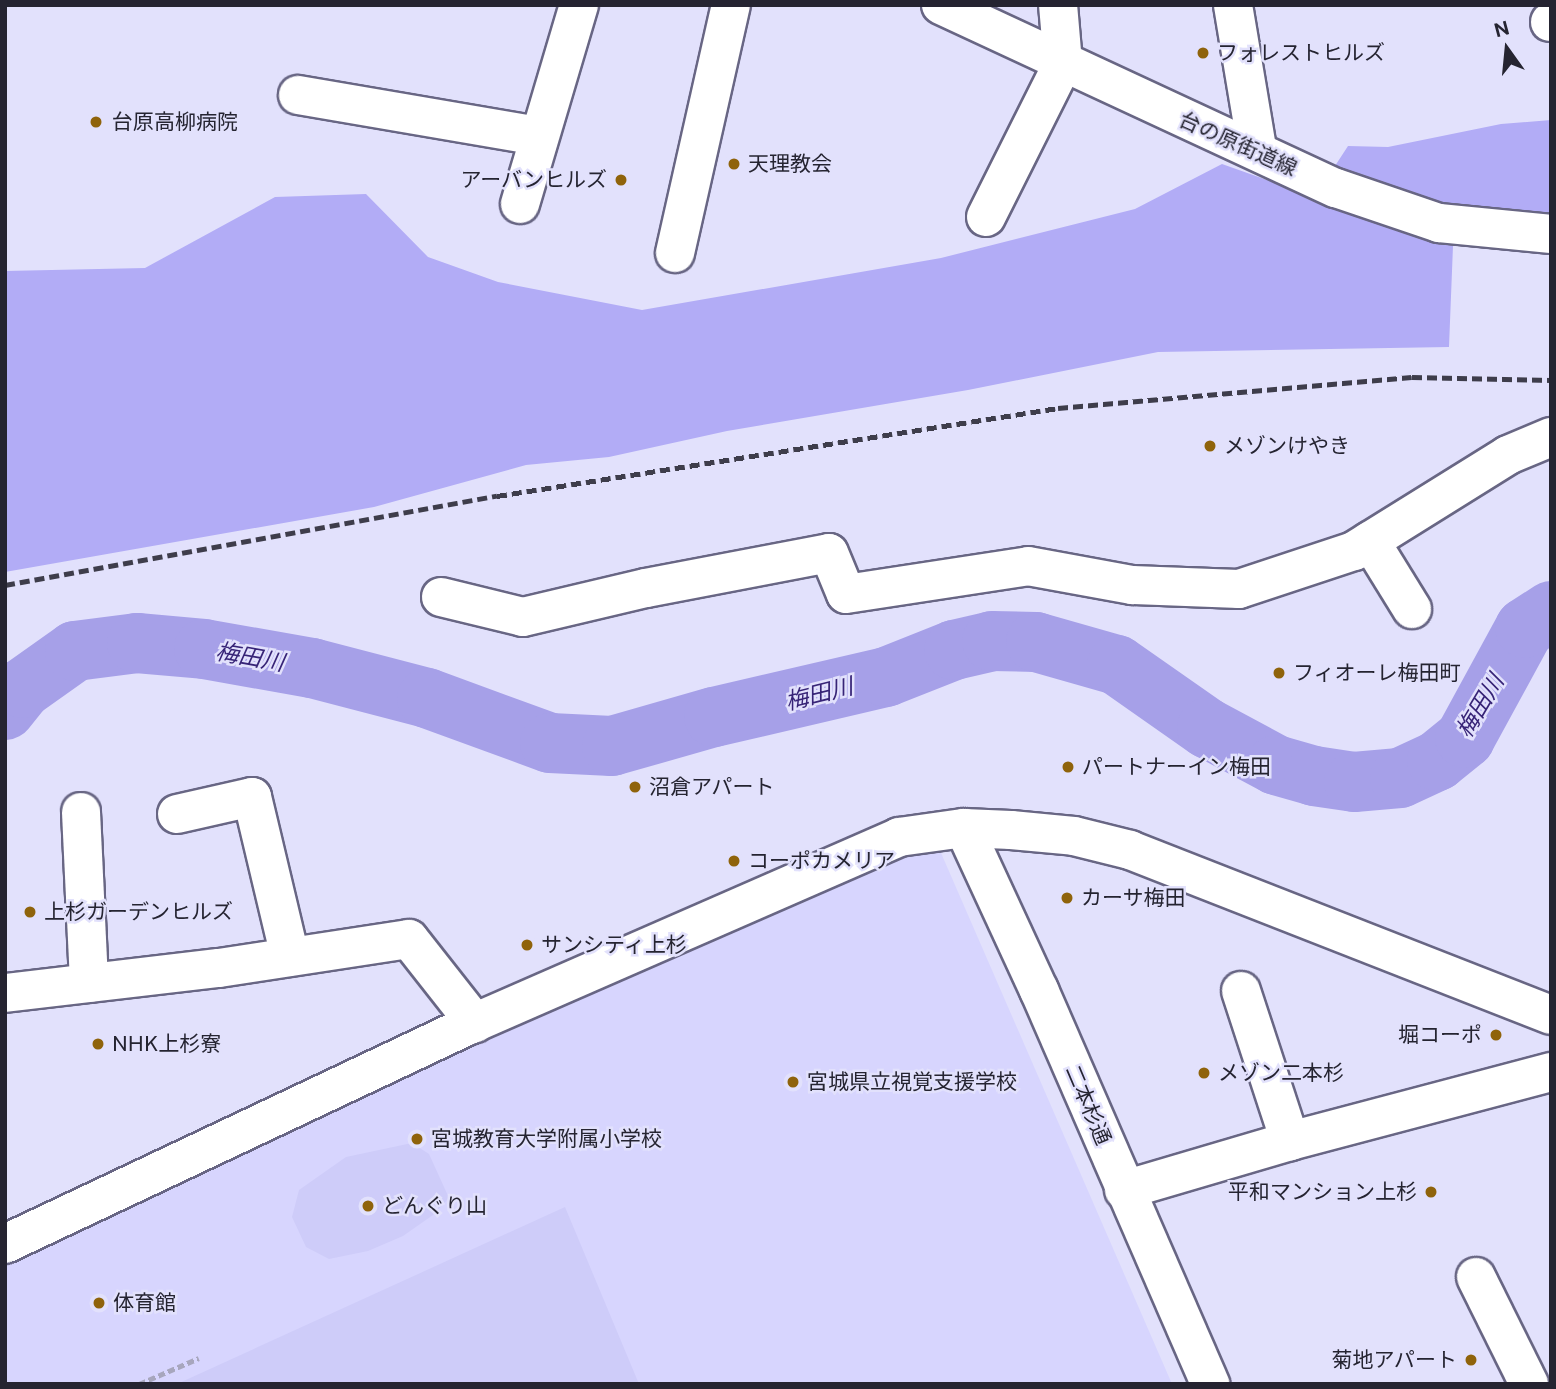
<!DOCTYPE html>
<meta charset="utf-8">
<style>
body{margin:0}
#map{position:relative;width:1556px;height:1389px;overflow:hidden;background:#e2e1fc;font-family:"Public Sans","Noto Sans JP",sans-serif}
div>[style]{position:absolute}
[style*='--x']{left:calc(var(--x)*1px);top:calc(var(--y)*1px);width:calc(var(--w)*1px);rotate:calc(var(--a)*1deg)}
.built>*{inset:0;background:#d7d5fe}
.green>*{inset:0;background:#ceccf9}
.forest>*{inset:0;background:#b2acf6}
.river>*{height:60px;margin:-30px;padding:0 30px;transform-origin:30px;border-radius:30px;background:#a6a0e8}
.path>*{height:4.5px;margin-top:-2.25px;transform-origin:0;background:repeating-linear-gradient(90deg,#a7a6bd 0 7px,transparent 0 10.5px)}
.roads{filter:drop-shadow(2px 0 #686684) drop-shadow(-2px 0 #686684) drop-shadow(0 2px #686684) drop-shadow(0 -2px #686684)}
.minor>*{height:38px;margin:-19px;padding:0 19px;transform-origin:19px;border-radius:19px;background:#fff}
.rail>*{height:5px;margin-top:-2.5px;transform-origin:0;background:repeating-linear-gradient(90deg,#3e3d4b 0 10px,transparent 0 15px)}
.dots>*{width:19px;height:19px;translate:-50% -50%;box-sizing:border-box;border:4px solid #e2e1fc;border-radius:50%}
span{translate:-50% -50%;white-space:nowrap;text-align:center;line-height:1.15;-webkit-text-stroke:5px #e2e1fc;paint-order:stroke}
.poi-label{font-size:21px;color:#252431}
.left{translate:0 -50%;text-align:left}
.right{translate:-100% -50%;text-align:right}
.street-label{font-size:21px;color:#252431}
.water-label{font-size:23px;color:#372477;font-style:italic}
.frame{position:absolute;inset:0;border:7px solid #252431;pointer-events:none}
.north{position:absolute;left:1472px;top:14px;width:70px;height:70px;-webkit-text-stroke:5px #e2e1fc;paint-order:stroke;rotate:345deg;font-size:19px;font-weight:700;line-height:28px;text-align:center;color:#252431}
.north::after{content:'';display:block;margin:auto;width:24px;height:32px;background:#252431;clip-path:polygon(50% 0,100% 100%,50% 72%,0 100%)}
</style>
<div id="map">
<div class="built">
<div style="clip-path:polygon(938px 846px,1172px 1384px,5px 1384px,5px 1254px,884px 857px)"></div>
</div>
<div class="green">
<div style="clip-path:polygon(412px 1143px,429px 1154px,449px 1198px,433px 1215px,403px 1236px,368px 1251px,329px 1259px,306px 1247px,292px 1217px,299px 1190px,346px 1157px)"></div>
<div style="clip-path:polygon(565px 1207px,639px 1384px,177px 1384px)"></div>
</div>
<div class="forest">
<div style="clip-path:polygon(1551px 120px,1551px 214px,1457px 207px,1333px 169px,1348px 146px,1388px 147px,1501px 124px)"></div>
<div style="clip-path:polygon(1222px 164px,1453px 246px,1449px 347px,1158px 352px,968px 390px,727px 431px,609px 457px,526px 465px,374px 507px,5px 572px,5px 271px,145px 268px,275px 197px,366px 194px,428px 257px,498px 282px,642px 310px,941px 258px,1135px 209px)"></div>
</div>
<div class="river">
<div style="--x:5;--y:710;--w:28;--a:-51"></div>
<div style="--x:23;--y:688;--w:64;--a:-35.4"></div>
<div style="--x:75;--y:651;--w:63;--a:-7.4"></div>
<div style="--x:137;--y:643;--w:67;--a:5.1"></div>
<div style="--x:204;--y:649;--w:110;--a:10"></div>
<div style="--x:312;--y:668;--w:119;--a:14.6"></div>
<div style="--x:427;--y:698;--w:131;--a:20.1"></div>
<div style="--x:550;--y:743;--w:62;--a:2.8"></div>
<div style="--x:612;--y:746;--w:106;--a:-15.9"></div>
<div style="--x:714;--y:717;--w:177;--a:-13.1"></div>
<div style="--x:886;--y:677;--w:73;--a:-21.7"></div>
<div style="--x:954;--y:650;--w:39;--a:-13"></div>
<div style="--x:992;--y:641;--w:44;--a:1.3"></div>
<div style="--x:1036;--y:642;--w:84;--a:15.9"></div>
<div style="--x:1117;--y:665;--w:110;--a:35"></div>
<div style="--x:1207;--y:728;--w:78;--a:28.2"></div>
<div style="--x:1276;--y:765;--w:40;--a:16"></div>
<div style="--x:1314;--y:776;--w:40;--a:8.5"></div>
<div style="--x:1354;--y:782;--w:46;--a:-5"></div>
<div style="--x:1400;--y:778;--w:41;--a:-24.7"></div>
<div style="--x:1437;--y:761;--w:36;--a:-39"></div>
<div style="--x:1465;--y:738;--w:125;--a:-61.4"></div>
<div style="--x:1525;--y:628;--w:31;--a:-33"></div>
</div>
<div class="path">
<div style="--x:139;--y:1384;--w:65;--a:-23.4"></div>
</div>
<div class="roads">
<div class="minor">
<div style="--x:941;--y:5;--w:435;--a:24.9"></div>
<div style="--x:1336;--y:188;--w:109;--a:18.8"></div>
<div style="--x:1439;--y:223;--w:113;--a:5.6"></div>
<div style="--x:1233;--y:5;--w:146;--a:80.5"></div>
<div style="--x:1550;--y:22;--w:1;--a:0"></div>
<div style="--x:298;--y:95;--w:244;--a:9.7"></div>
<div style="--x:520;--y:204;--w:208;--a:-73.5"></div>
<div style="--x:986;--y:217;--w:172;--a:-63.4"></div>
<div style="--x:1063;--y:63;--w:58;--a:-94.9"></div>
<div style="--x:675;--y:253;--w:254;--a:-77.3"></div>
<div style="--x:1370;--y:541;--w:80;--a:58.3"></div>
<div style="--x:441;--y:597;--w:84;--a:13.7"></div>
<div style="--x:523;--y:617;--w:126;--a:-13.3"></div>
<div style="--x:646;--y:588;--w:186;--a:-10.8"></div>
<div style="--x:829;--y:553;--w:44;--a:67.5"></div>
<div style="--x:846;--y:594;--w:184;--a:-8.7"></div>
<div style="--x:1028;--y:566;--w:106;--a:10.4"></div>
<div style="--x:1132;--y:585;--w:107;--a:2.1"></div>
<div style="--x:1239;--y:589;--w:121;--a:-18.3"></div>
<div style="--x:1354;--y:551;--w:181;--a:-31.9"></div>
<div style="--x:1508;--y:455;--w:47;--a:-22.7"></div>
<div style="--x:81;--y:812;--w:171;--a:87.3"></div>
<div style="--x:177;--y:814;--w:77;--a:-12.8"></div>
<div style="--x:252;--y:797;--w:164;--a:76.6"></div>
<div style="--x:964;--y:828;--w:179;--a:65.2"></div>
<div style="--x:1039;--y:990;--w:430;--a:66.5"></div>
<div style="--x:1241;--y:991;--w:158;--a:71.9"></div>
<div style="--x:5;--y:993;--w:215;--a:-6.7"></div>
<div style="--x:219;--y:968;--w:192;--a:-8.7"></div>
<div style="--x:409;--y:939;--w:107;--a:51.8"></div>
<div style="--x:1124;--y:1190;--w:173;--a:-16.4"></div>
<div style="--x:1290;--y:1141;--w:270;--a:-14.8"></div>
<div style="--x:5;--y:1244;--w:511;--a:-25.26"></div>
<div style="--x:467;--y:1026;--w:472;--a:-23.6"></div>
<div style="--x:899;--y:837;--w:66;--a:-7.9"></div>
<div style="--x:964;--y:828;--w:47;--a:2.4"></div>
<div style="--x:1011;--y:830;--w:63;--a:5.4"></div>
<div style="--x:1074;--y:836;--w:58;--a:14"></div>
<div style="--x:1130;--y:850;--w:452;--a:21.4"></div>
<div style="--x:1476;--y:1277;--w:119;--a:63.6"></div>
</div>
</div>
<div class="rail">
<div style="--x:5;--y:585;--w:500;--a:-10.3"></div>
<div style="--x:497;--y:496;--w:568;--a:-8.91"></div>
<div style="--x:1058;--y:408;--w:355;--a:-5"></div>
<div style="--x:1412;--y:377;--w:139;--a:1.2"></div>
</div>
<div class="dots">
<div style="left:1203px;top:53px;background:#8f630b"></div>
<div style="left:96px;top:122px;background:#8f630b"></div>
<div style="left:734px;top:164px;background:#8f630b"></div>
<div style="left:621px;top:180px;background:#8f630b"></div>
<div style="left:1210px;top:446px;background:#8f630b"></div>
<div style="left:1279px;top:673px;background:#8f630b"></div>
<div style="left:1068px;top:767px;background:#8f630b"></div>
<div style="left:635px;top:787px;background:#8f630b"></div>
<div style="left:734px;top:861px;background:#8f630b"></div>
<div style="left:1067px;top:898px;background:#8f630b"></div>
<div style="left:30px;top:912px;background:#8f630b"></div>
<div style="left:527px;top:945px;background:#8f630b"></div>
<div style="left:1496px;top:1035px;background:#8f630b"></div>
<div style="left:98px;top:1044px;background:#8f630b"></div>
<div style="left:1204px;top:1073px;background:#8f630b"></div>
<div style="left:793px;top:1082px;background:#8f630b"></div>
<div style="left:417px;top:1139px;background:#8f630b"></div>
<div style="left:1431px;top:1192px;background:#8f630b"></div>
<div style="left:368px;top:1206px;background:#8f630b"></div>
<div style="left:99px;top:1303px;background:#8f630b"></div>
<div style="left:1471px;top:1360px;background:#8f630b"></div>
</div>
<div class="poi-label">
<span class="left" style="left:1217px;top:53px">フォレストヒルズ</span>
<span class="left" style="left:112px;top:122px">台原高柳病院</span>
<span class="left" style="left:748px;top:164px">天理教会</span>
<span class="right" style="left:607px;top:180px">アーバンヒルズ</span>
<span class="left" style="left:1224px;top:446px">メゾンけやき</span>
<span class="left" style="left:1293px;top:673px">フィオーレ梅田町</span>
<span class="left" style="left:1082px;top:767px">パートナーイン梅田</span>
<span class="left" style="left:649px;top:787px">沼倉アパート</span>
<span class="left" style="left:748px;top:861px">コーポカメリア</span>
<span class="left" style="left:1081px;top:898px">カーサ梅田</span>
<span class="left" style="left:44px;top:912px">上杉ガーデンヒルズ</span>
<span class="left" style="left:541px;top:945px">サンシティ上杉</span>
<span class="right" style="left:1482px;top:1035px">堀コーポ</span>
<span class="left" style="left:112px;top:1044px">NHK上杉寮</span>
<span class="left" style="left:1218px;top:1073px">メゾン二本杉</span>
<span class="left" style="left:807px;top:1082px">宮城県立視覚支援学校</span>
<span class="left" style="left:431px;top:1139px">宮城教育大学附属小学校</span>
<span class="right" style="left:1417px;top:1192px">平和マンション上杉</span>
<span class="left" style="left:382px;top:1206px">どんぐり山</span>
<span class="left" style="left:113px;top:1303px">体育館</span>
<span class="right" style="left:1457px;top:1360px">菊地アパート</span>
</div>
<div class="street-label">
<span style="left:1238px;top:144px;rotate:24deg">台の原街道線</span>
<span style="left:1088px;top:1105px;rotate:67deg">二本杉通</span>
</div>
<div class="water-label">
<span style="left:250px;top:657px;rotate:10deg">梅田川</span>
<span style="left:819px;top:694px;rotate:-14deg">梅田川</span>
<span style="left:1480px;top:706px;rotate:-59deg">梅田川</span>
</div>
<div class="frame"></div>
<div class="north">N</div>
</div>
